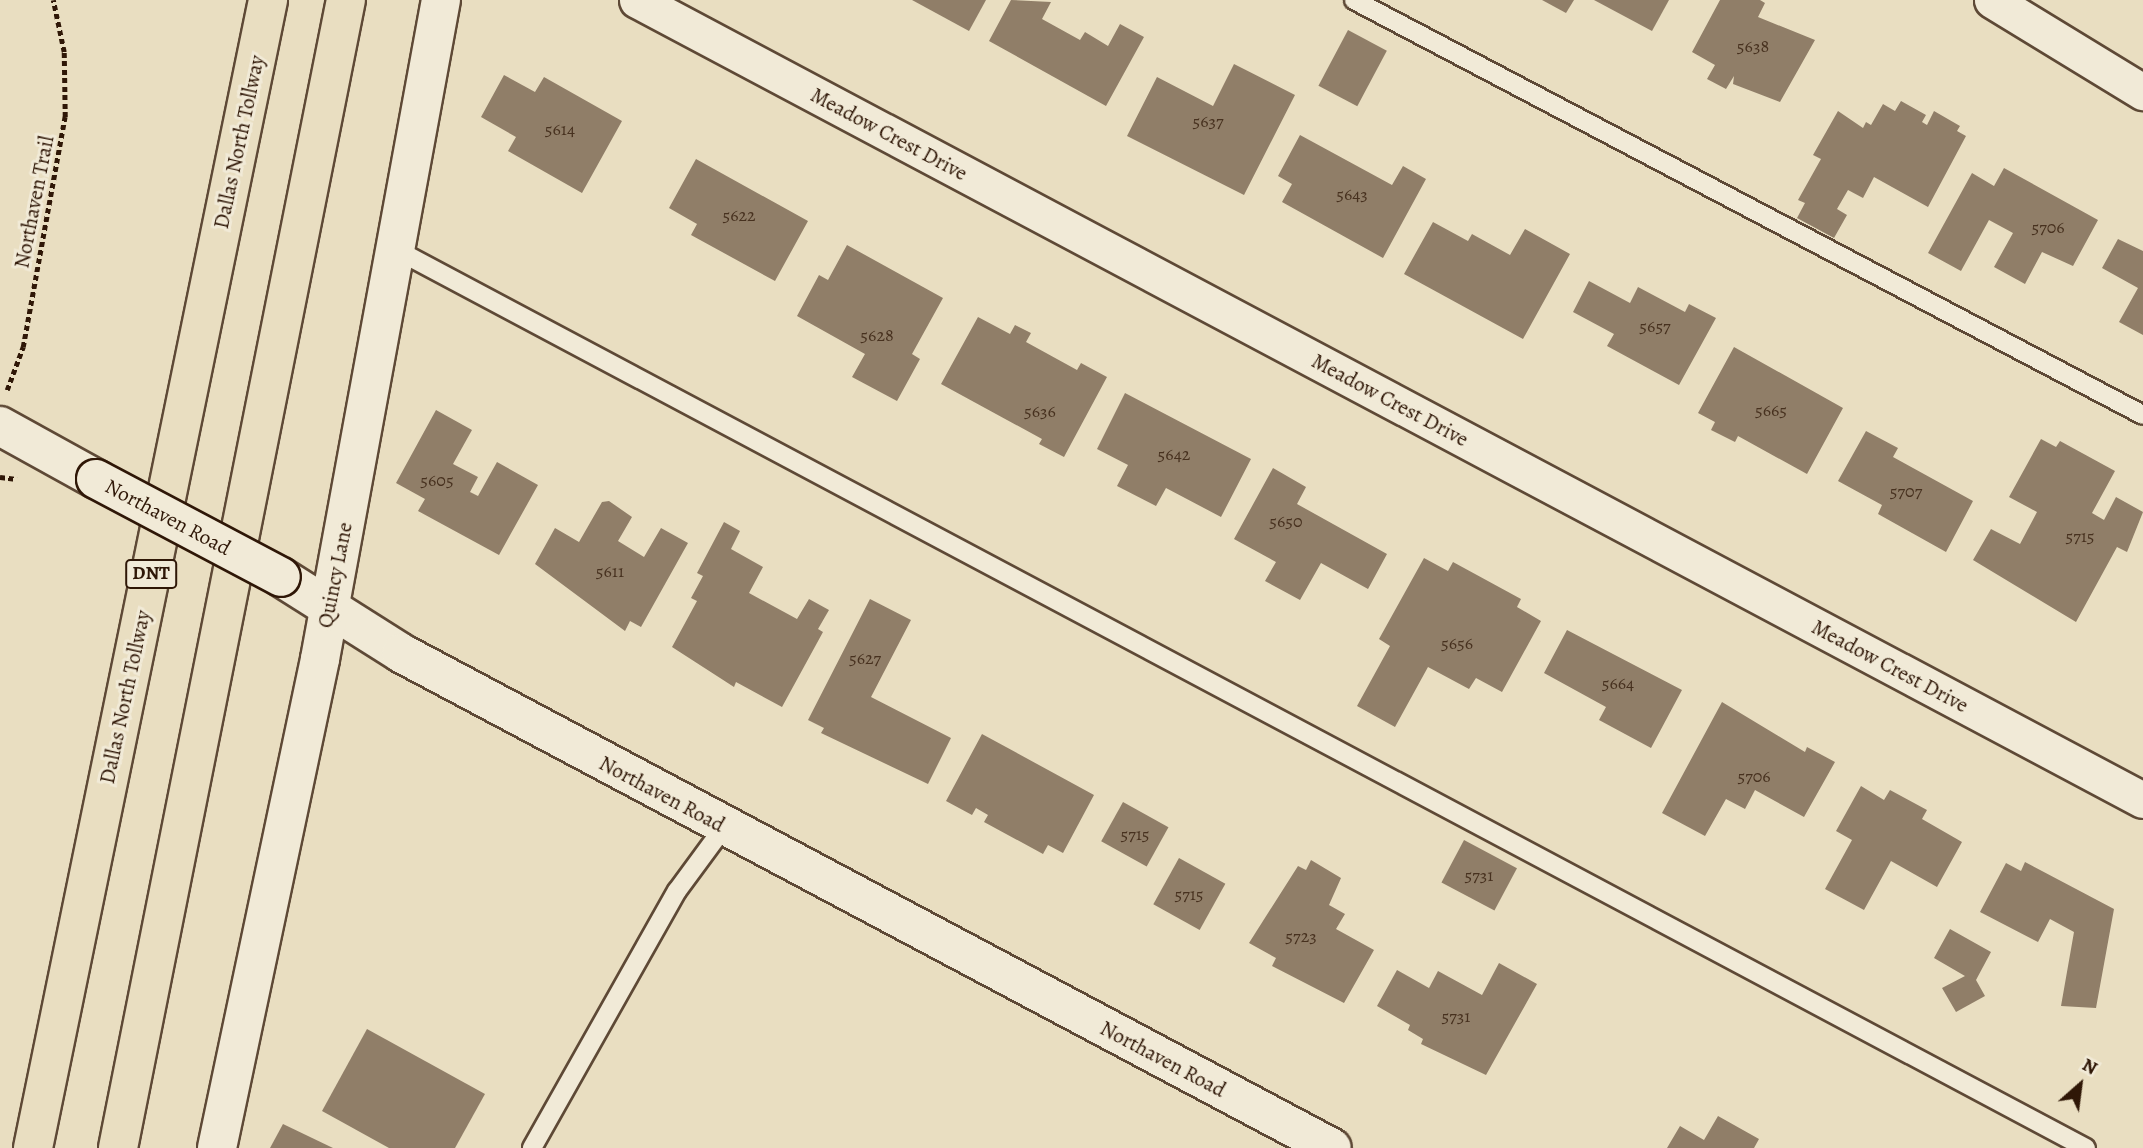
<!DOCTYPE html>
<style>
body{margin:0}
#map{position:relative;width:2143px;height:1148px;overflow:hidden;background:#e9dec1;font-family:Alegreya,serif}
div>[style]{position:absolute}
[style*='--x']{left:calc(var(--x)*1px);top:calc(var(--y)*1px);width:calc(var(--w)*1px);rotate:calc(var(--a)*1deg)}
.building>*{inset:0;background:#907e68;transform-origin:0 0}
.path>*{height:4.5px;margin-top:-2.25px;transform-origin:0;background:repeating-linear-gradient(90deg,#2f1707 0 5px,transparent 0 8.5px)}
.roads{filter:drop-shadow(2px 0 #5e4936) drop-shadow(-2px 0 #5e4936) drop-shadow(0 2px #5e4936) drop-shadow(0 -2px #5e4936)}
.lane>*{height:18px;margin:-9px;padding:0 9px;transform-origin:9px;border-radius:9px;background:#f1ead7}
.street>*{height:35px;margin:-17.5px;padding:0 17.5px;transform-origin:17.5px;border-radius:17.5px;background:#f1ead7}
.secondary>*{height:38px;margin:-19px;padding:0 19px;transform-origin:19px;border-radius:19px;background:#f1ead7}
.highway>*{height:38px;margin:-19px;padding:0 19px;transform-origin:19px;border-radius:19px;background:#e9dec1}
.bridges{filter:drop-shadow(2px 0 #2f1707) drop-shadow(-2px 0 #2f1707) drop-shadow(0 2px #2f1707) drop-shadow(0 -2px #2f1707)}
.secondary-bridge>*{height:38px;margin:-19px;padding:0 19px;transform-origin:19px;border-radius:19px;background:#f1ead7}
span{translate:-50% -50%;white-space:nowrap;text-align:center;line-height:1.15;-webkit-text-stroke:6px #f1ead7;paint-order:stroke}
.number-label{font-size:18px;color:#47311f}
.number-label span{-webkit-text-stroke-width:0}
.shield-label span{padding:2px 5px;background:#f1ead7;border:2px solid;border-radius:5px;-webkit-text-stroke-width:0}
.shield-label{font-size:19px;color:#2f1707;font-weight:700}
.street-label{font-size:21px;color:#2f1707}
.north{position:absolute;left:2045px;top:1050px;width:70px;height:70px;-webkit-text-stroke:5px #f1ead7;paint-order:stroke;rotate:28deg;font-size:19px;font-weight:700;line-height:28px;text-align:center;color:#2f1707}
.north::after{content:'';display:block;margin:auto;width:24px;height:32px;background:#2f1707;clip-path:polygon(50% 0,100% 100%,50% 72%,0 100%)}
</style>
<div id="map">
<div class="building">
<div style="clip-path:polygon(912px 0,986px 0,969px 31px)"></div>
<div style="clip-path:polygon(1011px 0,1051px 2px,1042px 19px,1080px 40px,1085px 32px,1108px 46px,1120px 24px,1144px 37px,1106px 106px,989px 41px)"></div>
<div style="clip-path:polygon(1542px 0,1574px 0,1566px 13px)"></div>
<div style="clip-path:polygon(1594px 0,1669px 0,1652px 31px)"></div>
<div style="clip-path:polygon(1720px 0,1760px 0,1765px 3px,1758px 17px,1815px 40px,1780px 102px,1733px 84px,1734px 76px,1726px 89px,1707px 79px,1715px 65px,1692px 52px)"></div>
<div style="left:1348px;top:30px;width:44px;height:63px;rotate:28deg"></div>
<div style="clip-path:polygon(1234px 64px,1295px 95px,1244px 195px,1127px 136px,1157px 77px,1213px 106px)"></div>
<div style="clip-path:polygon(504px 75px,535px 92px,544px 77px,622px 121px,582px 193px,508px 151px,516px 137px,481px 117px)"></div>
<div style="clip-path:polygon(1901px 101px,1926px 115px,1922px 122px,1927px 125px,1934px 111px,1960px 126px,1957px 131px,1966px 136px,1928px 207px,1874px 177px,1863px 198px,1848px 190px,1837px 209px,1847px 215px,1834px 238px,1797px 218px,1805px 203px,1798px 200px,1821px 159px,1813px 155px,1838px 111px,1863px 128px,1866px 122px,1871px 125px,1883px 104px,1895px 111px)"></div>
<div style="clip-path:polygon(1300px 135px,1392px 185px,1403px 166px,1426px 179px,1383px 258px,1282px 202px,1292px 184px,1278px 176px)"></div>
<div style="clip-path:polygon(696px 159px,808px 221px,775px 281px,691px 235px,697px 224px,669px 208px)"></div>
<div style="clip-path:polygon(2004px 168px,2098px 220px,2073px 266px,2042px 252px,2025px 284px,1994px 267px,2013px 233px,1989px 220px,1961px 271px,1928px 253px,1972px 173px,1994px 186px)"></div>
<div style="clip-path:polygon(1433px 222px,1468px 241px,1472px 234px,1510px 255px,1525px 229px,1570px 254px,1523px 339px,1404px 274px)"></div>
<div style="clip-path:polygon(2118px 239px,2143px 251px,2143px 335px,2119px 322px,2138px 288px,2102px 268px)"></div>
<div style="clip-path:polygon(847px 245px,943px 298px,912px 354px,920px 359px,897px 401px,852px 377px,865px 354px,797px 316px,819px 275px,828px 280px)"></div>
<div style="clip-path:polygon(1589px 281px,1630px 303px,1638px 287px,1685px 312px,1689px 304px,1716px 318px,1679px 385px,1607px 346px,1614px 334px,1573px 312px)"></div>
<div style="clip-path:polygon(978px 317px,1010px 334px,1015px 325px,1031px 333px,1026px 342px,1077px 370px,1081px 363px,1107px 377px,1064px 457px,1039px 444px,1042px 439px,941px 384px)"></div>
<div style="clip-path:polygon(1734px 347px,1843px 408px,1807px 474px,1738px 436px,1735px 442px,1711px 430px,1715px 422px,1698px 413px)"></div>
<div style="clip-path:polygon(1125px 393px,1251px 459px,1221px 517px,1166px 488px,1156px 506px,1117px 486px,1128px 465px,1097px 449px)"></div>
<div style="clip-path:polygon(436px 410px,472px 430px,453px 464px,478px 477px,470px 492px,478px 496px,497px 462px,538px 485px,499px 555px,418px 511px,425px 499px,396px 483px)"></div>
<div style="clip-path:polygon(1866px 431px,1898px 448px,1893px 457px,1973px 501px,1946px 552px,1878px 514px,1882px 505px,1838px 481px)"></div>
<div style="clip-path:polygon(2041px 439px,2056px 447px,2060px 441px,2115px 471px,2092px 513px,2104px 520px,2116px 497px,2143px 512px,2127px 552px,2117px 547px,2076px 622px,1973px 560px,1991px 529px,2020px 544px,2037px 512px,2009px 497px)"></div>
<div style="clip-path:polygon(1273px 468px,1306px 487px,1297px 504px,1387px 554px,1368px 589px,1321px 563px,1300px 600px,1265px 581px,1276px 562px,1234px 539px)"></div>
<div style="clip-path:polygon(609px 501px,632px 517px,618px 541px,644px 557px,661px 528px,688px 543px,641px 627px,630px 621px,625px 631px,535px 564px,555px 528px,579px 542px,602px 502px)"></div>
<div style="clip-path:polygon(724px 522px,740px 531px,731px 549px,763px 567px,749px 593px,797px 619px,809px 599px,829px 610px,818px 629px,823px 632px,782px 707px,736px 682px,734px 687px,672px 647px,697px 601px,691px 598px,703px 576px,697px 573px)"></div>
<div style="clip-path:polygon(1424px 558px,1448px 571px,1453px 562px,1521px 599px,1517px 607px,1541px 621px,1502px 692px,1476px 678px,1469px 689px,1428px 667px,1395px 727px,1357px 706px,1390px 646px,1379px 639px)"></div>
<div style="clip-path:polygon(870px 599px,911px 620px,871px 697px,951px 738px,928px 784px,821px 733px,824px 728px,808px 720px)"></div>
<div style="clip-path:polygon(1567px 630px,1682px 690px,1651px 748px,1599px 720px,1606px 707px,1544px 673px)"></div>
<div style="clip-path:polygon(1722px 702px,1805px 752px,1807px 747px,1835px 762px,1804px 817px,1755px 790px,1745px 809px,1726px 799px,1705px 836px,1662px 813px)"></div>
<div style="clip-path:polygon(982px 734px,1094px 795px,1063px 853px,1048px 845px,1043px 854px,984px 822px,988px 815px,976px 808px,972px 815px,946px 801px)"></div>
<div style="clip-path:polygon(1861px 786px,1884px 800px,1890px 790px,1927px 810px,1922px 819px,1962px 842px,1937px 887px,1891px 861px,1864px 910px,1825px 889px,1852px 840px,1836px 831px)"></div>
<div style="left:1123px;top:802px;width:52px;height:45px;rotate:29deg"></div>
<div style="left:1464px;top:840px;width:60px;height:48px;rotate:28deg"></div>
<div style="left:1179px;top:858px;width:53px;height:53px;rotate:29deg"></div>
<div style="clip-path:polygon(1311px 860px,1341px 878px,1329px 905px,1345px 914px,1336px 929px,1374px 950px,1344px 1003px,1272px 966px,1276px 958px,1249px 943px,1298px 866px,1306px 870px)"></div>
<div style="clip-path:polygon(2025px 862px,2114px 909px,2096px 1008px,2061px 1006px,2074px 932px,2050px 919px,2038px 942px,1980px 912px,2006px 863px,2021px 871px)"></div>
<div style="clip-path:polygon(1950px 929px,1991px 952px,1976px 980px,1985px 996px,1956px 1012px,1942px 988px,1965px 976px,1934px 958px)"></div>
<div style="clip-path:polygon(1499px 963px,1537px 984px,1486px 1075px,1421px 1044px,1423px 1039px,1408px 1030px,1410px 1025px,1377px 1006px,1397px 970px,1429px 988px,1438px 971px,1482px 995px)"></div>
<div style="clip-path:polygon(367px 1029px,485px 1094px,455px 1148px,389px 1148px,322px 1111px)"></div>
<div style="clip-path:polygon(1718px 1116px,1759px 1139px,1754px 1148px,1667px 1148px,1680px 1126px,1704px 1140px)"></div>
<div style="clip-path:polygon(283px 1124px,333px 1148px,270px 1148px)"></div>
</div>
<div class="path">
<div style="--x:7;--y:390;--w:46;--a:-69.6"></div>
<div style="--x:23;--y:347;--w:234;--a:-79.7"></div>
<div style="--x:65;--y:117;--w:65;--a:-90.9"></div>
<div style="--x:64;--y:52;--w:53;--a:-101.9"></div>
<div style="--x:0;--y:477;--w:17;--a:7"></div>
</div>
<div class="roads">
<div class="lane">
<div style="--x:1354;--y:0;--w:891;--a:27.74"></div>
<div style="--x:395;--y:249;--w:1915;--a:28"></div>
<div style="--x:532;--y:1148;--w:295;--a:-60.6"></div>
<div style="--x:677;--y:891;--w:79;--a:-53.7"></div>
</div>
<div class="street">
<div style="--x:637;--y:0;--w:1705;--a:27.98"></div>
<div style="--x:1992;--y:0;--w:177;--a:31.4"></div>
</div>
<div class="secondary">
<div style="--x:0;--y:426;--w:110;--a:28.9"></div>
<div style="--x:281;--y:577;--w:142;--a:32.3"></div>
<div style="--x:401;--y:653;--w:1054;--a:28"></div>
<div style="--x:217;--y:1148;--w:500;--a:-78.1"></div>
<div style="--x:320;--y:659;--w:670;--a:-79.6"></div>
</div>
<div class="highway">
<div style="--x:33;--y:1148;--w:1172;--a:-78.43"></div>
<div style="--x:118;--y:1148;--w:1170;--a:-78.77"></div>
</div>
</div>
<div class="bridges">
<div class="secondary-bridge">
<div style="--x:96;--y:479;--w:209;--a:27.9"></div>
</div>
</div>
<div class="number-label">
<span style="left:1753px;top:46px">5638</span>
<span style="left:1208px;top:121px">5637</span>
<span style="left:560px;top:129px">5614</span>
<span style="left:1352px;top:194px">5643</span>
<span style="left:739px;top:215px">5622</span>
<span style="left:2048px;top:227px">5706</span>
<span style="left:1655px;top:326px">5657</span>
<span style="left:877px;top:335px">5628</span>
<span style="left:1771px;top:410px">5665</span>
<span style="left:1040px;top:411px">5636</span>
<span style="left:1174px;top:454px">5642</span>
<span style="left:437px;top:480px">5605</span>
<span style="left:1906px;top:491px">5707</span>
<span style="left:1286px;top:521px">5650</span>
<span style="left:2080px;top:536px">5715</span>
<span style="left:610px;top:571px">5611</span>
<span style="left:1457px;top:643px">5656</span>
<span style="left:865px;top:658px">5627</span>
<span style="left:1618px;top:683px">5664</span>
<span style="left:1754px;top:776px">5706</span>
<span style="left:1135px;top:834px">5715</span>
<span style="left:1479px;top:875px">5731</span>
<span style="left:1189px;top:894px">5715</span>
<span style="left:1301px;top:936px">5723</span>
<span style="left:1456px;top:1016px">5731</span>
</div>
<div class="shield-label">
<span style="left:151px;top:574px">DNT</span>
</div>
<div class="street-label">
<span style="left:889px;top:134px;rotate:28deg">Meadow Crest Drive</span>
<span style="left:239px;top:142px;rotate:-78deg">Dallas North Tollway</span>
<span style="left:34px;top:202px;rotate:-79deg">Northaven Trail</span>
<span style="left:1390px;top:400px;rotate:28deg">Meadow Crest Drive</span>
<span style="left:168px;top:517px;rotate:28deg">Northaven Road</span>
<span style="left:335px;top:575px;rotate:-79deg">Quincy Lane</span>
<span style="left:1890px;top:666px;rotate:28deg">Meadow Crest Drive</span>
<span style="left:125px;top:697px;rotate:-78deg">Dallas North Tollway</span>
<span style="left:662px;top:794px;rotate:28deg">Northaven Road</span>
<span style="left:1163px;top:1059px;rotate:28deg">Northaven Road</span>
</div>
<div class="north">N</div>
</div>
